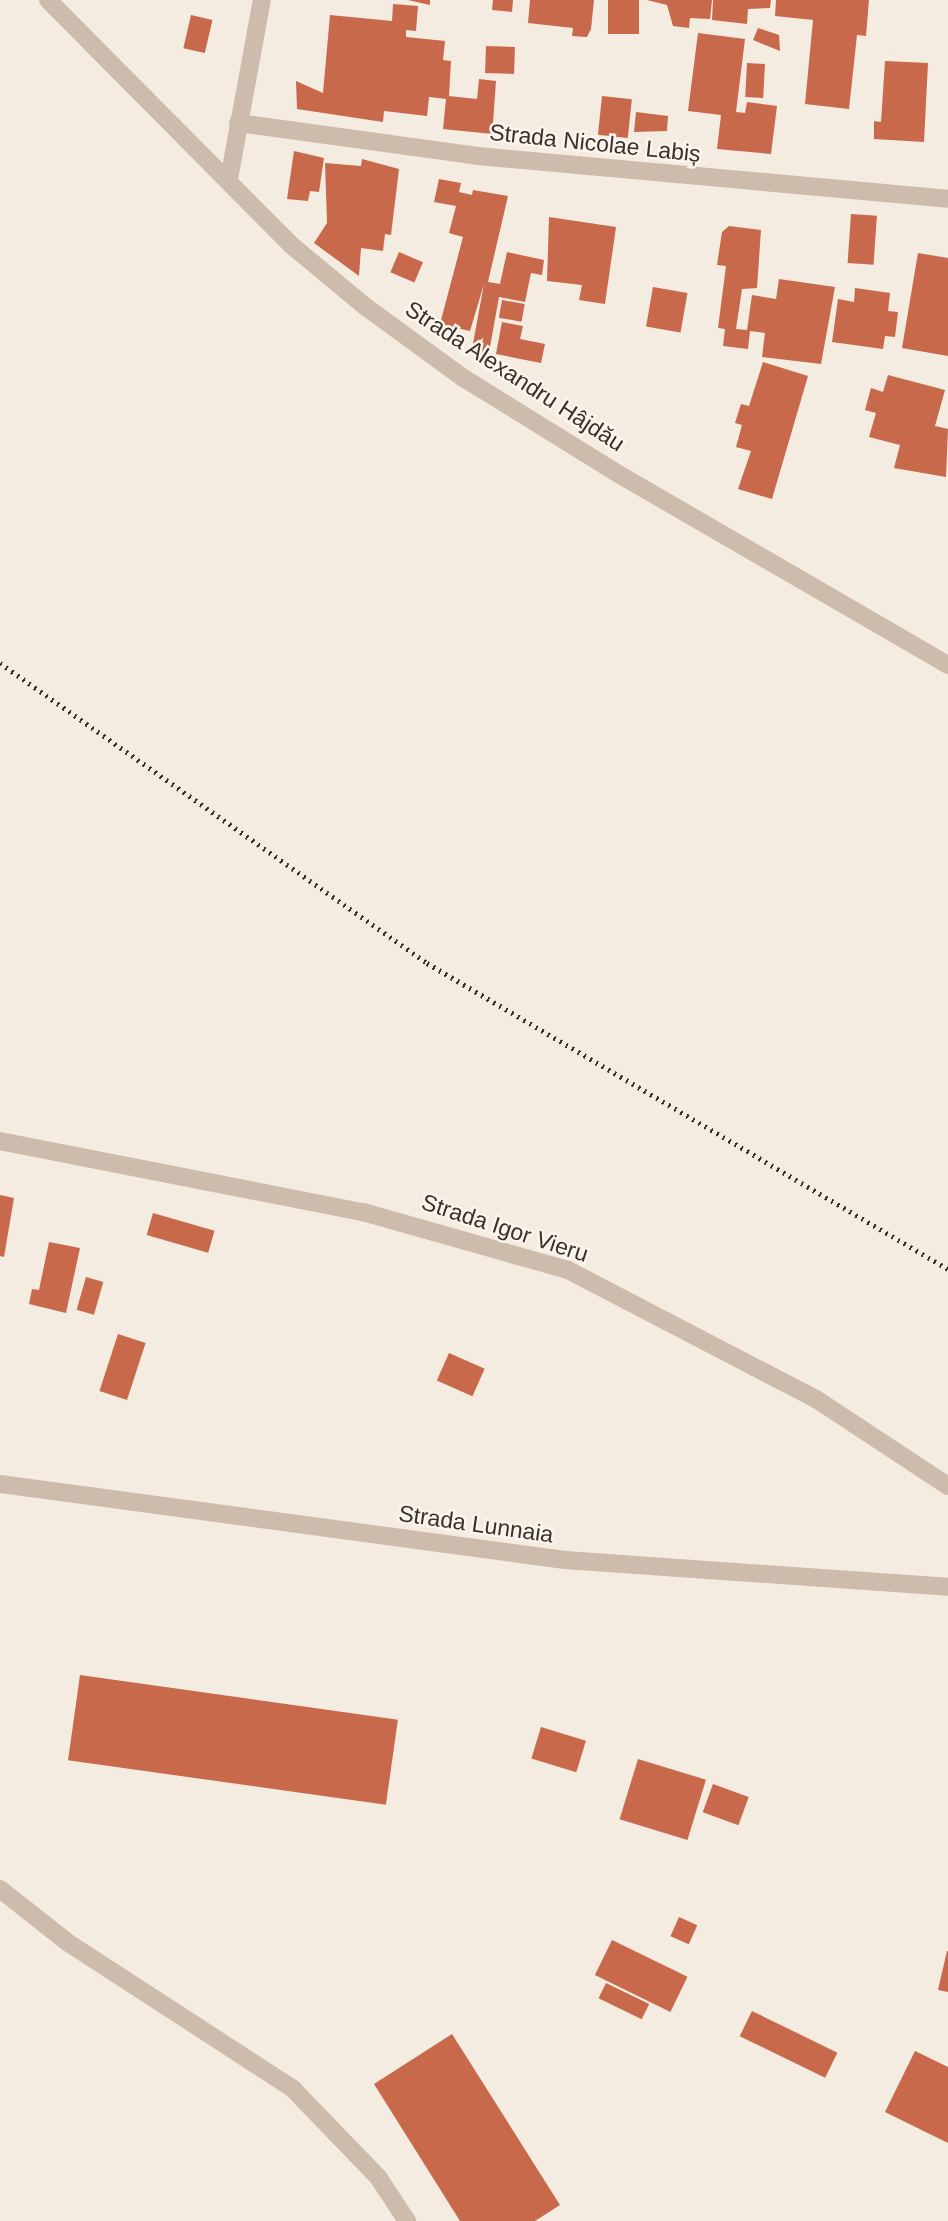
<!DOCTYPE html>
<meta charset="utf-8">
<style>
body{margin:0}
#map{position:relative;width:948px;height:2221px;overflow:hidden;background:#f4ebe1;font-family:Arial,sans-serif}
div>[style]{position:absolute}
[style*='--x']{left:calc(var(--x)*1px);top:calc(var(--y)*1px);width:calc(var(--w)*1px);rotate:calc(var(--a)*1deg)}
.building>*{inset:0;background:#c8694b;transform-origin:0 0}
.minor>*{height:18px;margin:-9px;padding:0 9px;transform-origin:9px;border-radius:9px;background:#cdbbac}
.rail>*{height:5px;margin-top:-2.5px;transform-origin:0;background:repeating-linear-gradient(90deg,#3b302b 0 2px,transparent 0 7px)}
span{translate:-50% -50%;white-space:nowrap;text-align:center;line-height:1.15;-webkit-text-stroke:5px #fbf5ee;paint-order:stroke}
.street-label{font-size:23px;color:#3b302b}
</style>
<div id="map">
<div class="building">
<div style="clip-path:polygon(408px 0,430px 0,430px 5px)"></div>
<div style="clip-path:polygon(493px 0,513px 0,512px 12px,492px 10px)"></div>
<div style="clip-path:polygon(530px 0,594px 0,591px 29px,587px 37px,572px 36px,573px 28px,528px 23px)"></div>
<div style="left:608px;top:0;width:31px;height:34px"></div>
<div style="clip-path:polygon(647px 0,712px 0,710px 19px,690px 18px,689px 28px,673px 26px,667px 5px)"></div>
<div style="clip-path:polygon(713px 0,771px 0,770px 8px,748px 9px,747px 24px,712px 20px)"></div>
<div style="clip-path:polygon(776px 0,869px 0,866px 36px,857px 35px,849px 109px,805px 104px,813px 20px,775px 16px)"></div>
<div style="clip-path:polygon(393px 4px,418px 6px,416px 31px,406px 30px,406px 37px,445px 41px,443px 60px,451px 61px,449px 96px,477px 99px,479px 79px,496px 81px,493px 123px,503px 124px,502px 135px,443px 129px,446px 99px,429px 97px,427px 116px,384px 111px,383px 122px,297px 109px,296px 81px,323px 93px,330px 15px,392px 21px)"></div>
<div style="left:191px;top:15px;width:22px;height:34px;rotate:13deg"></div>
<div style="clip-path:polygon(758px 28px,779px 35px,780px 51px,753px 40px)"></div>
<div style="clip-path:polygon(698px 33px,745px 39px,736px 112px,745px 113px,747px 102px,777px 106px,771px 154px,717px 149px,721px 115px,688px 111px)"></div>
<div style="left:486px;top:46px;width:29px;height:27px;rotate:2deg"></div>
<div style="clip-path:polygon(885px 61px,928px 63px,924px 142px,874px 139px,874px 121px,881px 122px)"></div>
<div style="left:747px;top:63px;width:18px;height:34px;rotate:3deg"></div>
<div style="left:602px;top:96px;width:30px;height:39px;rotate:6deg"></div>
<div style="clip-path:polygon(636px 112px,668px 116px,667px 131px,634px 132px)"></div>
<div style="clip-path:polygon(294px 151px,324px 158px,319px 192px,310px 191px,308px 201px,287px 199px)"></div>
<div style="clip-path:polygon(362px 159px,399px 169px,391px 235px,385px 234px,383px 251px,361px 248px,359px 276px,314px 243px,327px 223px,325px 163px,361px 166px)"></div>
<div style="clip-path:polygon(439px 179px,461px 183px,459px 192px,472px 195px,473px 190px,508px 196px,488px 282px,500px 284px,507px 252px,544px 260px,542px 275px,531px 273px,525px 302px,499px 297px,488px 358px,472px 349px,484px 284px,470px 331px,440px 324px,463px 237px,449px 233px,456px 206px,434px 202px)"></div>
<div style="left:851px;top:214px;width:26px;height:49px;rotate:4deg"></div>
<div style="clip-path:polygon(549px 217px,616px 227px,605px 304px,579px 300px,582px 285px,547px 281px)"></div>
<div style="clip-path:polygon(729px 226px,761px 230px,757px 288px,742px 289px,736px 329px,747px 330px,752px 295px,776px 299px,779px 279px,835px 287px,821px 364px,762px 357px,765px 333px,750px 331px,748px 349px,723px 346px,725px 329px,718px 328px,726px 266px,717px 265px,722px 232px)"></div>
<div style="left:399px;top:252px;width:26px;height:22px;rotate:23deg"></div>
<div style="clip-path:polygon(918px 253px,948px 258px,948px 356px,902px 348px)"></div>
<div style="left:653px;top:287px;width:35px;height:40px;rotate:10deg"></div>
<div style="clip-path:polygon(855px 288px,890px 293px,888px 311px,898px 312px,895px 337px,885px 336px,883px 349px,832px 342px,838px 299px,854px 302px)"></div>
<div style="left:502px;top:300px;width:23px;height:18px;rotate:10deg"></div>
<div style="clip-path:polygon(502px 322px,523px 326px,520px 339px,545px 344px,541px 363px,496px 354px)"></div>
<div style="clip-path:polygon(763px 362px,808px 376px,772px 499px,738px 489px,751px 451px,736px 447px,742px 425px,735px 423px,741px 404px,749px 406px)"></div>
<div style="clip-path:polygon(888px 375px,945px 390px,935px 426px,948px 429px,946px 477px,894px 468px,900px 445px,869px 437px,876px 413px,865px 410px,871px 388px,883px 392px)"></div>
<div style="clip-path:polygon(0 1195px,14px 1198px,4px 1257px,0 1256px)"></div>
<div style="left:153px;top:1213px;width:64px;height:23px;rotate:16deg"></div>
<div style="clip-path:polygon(49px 1242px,80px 1248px,66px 1313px,29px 1304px,32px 1289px,39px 1290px)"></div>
<div style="left:86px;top:1277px;width:18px;height:34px;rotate:16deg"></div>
<div style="left:118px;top:1334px;width:29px;height:60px;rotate:18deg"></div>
<div style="left:449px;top:1353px;width:39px;height:30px;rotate:24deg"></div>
<div style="left:80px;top:1675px;width:321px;height:86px;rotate:8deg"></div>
<div style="left:541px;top:1727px;width:47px;height:33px;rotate:17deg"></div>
<div style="left:638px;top:1759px;width:71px;height:63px;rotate:17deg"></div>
<div style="left:713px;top:1784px;width:38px;height:30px;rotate:20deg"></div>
<div style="left:679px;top:1917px;width:20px;height:21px;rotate:24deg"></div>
<div style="left:612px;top:1940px;width:84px;height:39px;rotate:26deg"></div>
<div style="clip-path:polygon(947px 1951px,948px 1951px,948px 1992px,938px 1990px)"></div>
<div style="left:606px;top:1983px;width:48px;height:17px;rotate:26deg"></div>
<div style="left:752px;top:2011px;width:95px;height:28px;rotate:26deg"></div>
<div style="clip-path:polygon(452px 2034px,560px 2205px,535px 2221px,460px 2221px,374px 2084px)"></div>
<div style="clip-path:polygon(915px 2051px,948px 2067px,948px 2143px,885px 2112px)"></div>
</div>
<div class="minor">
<div style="--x:48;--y:0;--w:344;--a:45.2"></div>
<div style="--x:290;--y:244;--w:99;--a:39.7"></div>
<div style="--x:366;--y:307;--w:119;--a:36.1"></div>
<div style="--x:462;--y:377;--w:180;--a:31.8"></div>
<div style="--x:615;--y:472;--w:385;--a:30.1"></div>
<div style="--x:238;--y:123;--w:242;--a:7.8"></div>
<div style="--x:478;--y:156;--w:472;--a:5.2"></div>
<div style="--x:229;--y:179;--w:182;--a:-79.6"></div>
<div style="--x:0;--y:1141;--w:370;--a:11.1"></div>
<div style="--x:363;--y:1212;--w:213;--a:15.8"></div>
<div style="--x:568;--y:1270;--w:280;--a:27.5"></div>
<div style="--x:816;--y:1399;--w:158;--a:33.4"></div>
<div style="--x:0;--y:1484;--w:570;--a:7.66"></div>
<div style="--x:565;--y:1560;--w:384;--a:4"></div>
<div style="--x:0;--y:1889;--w:85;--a:38.3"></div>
<div style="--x:67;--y:1942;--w:270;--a:33"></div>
<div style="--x:293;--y:2089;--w:122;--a:46"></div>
<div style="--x:378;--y:2177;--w:53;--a:56.6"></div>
</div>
<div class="rail">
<div style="--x:0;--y:663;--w:522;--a:35.09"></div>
<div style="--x:427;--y:963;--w:604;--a:30.43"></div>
</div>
<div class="street-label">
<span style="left:595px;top:143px;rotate:6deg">Strada Nicolae Labiș</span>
<span style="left:515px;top:376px;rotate:33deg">Strada Alexandru Hâjdău</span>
<span style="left:505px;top:1228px;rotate:18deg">Strada Igor Vieru</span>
<span style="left:476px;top:1524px;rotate:8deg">Strada Lunnaia</span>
</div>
</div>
